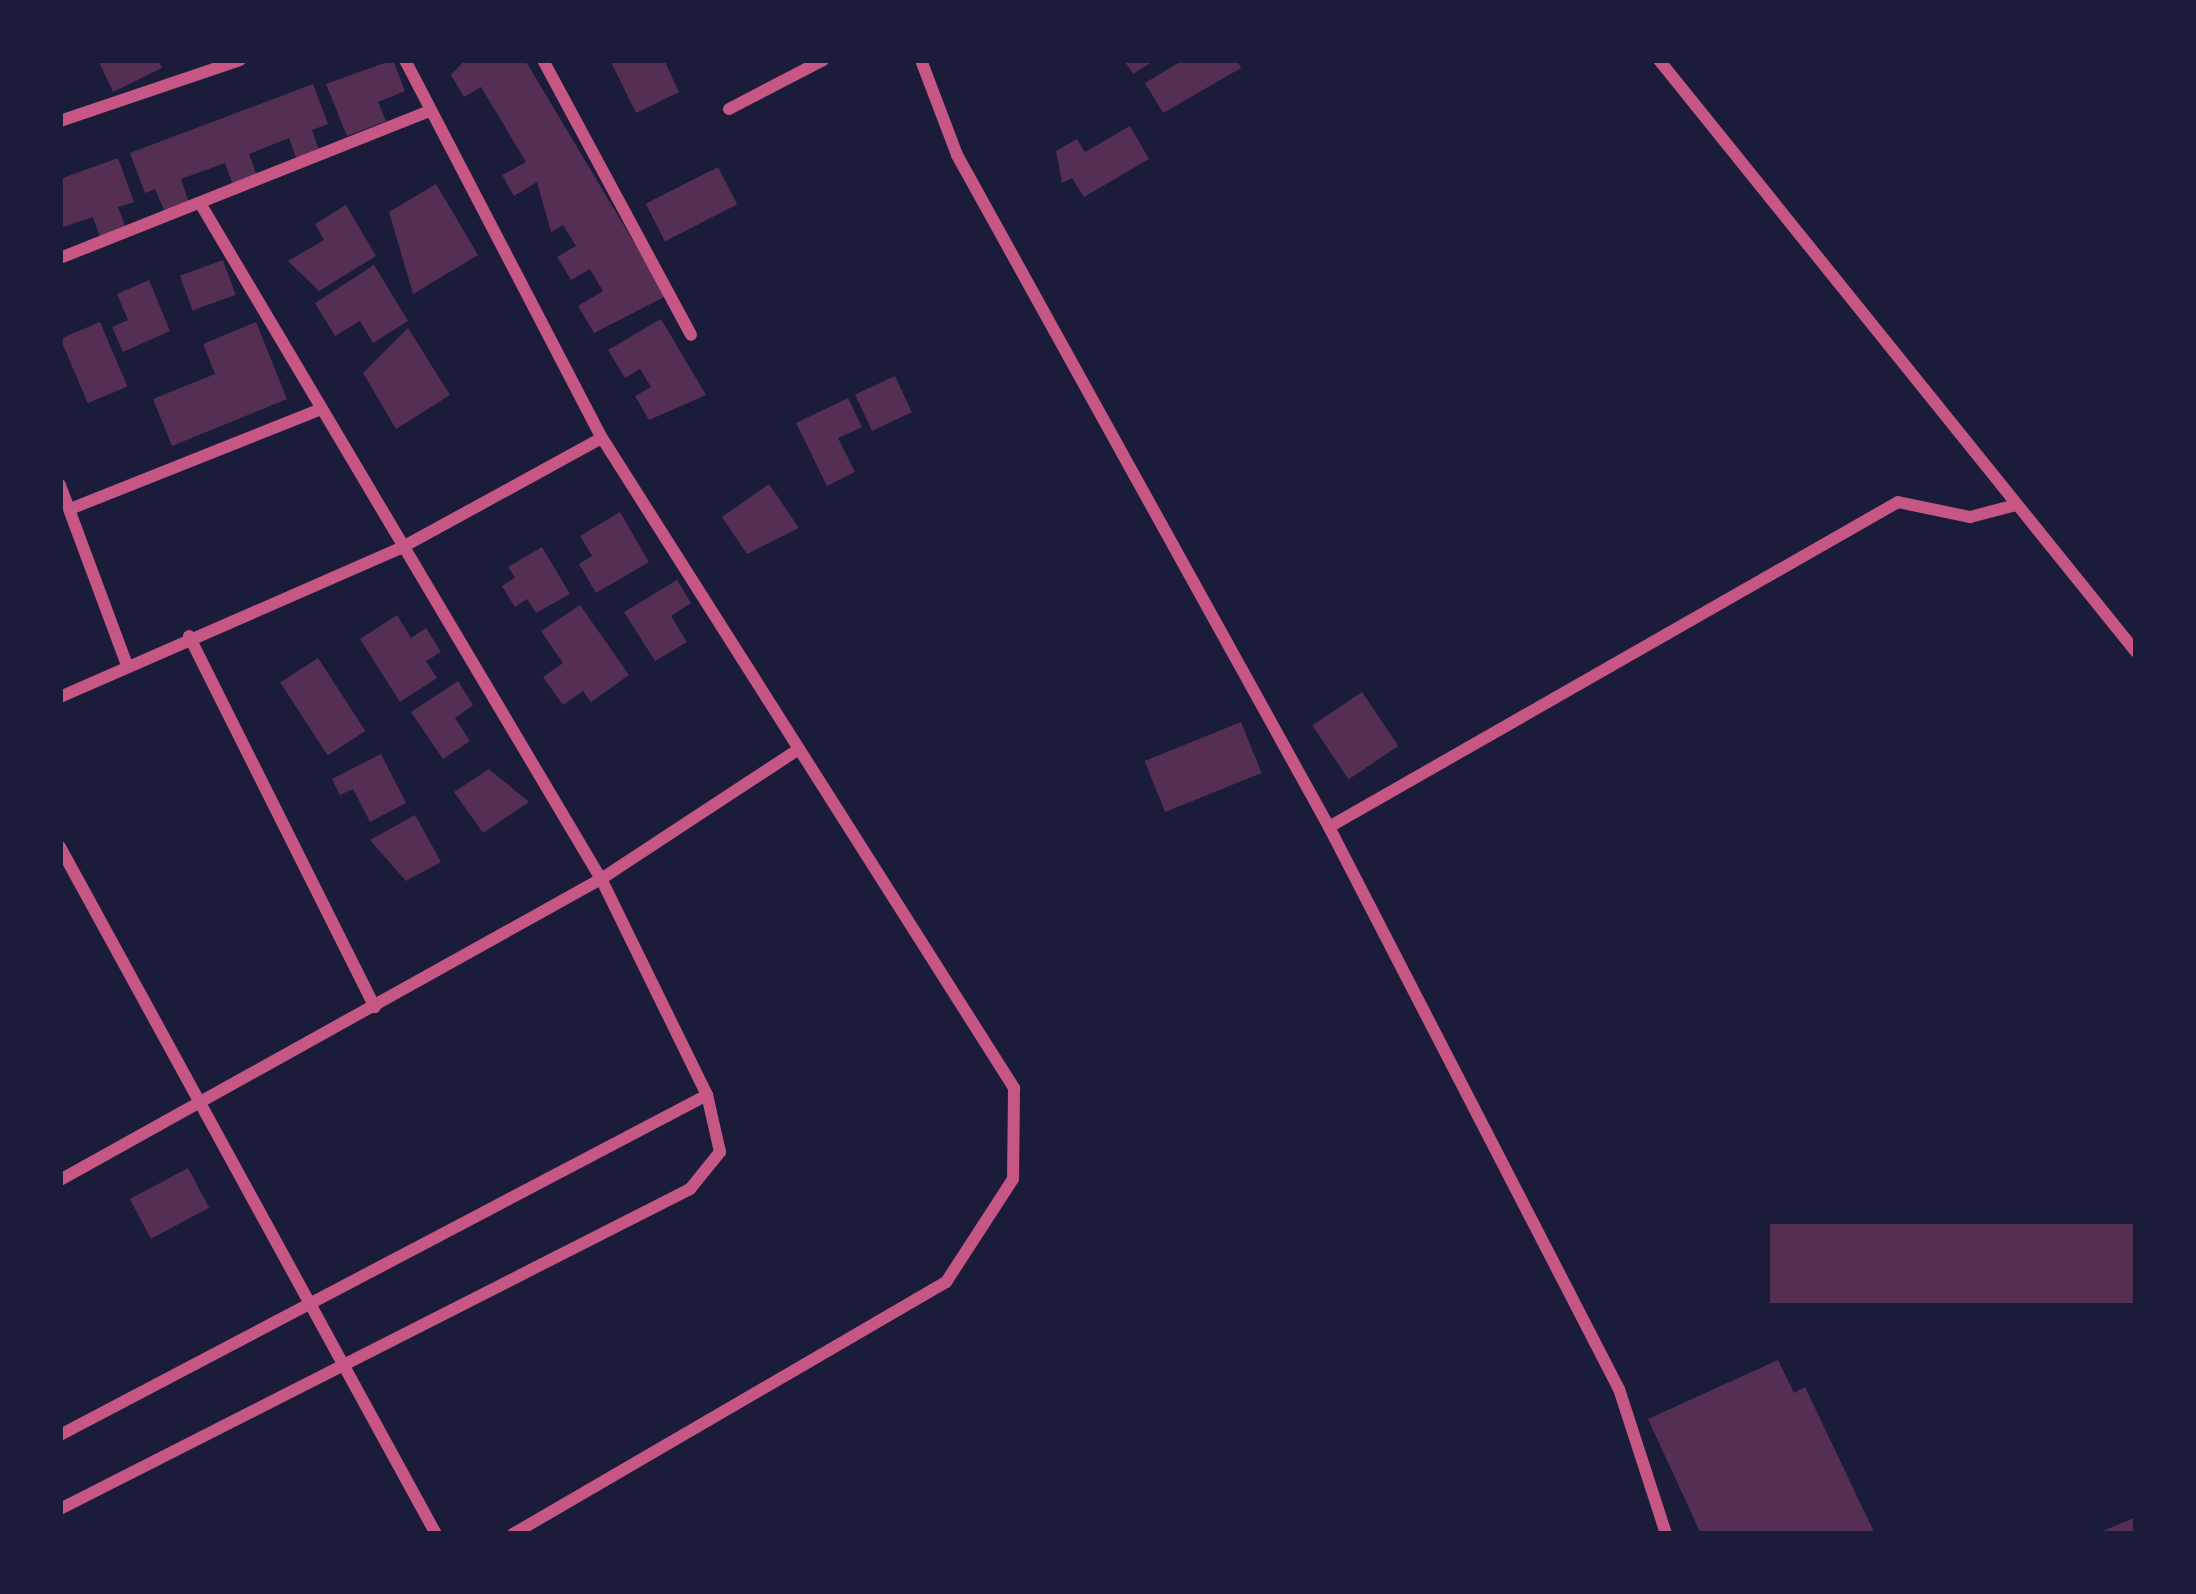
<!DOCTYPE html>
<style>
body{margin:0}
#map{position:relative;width:2196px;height:1594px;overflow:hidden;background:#1b1b3a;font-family:Rubik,sans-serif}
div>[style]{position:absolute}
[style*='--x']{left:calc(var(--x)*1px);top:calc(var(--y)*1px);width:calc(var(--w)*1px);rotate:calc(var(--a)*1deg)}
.building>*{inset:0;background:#542f53;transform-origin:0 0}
.minor>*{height:12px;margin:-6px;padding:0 6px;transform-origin:6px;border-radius:6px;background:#c65784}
span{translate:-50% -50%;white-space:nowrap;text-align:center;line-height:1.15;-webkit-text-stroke:12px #1b1b3a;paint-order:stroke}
.frame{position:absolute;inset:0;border:63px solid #1b1b3a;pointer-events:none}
</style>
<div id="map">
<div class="building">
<div style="clip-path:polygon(98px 60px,158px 60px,162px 68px,113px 92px)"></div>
<div style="clip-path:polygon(393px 60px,405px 91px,378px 102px,386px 121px,347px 136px,326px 84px)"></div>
<div style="clip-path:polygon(465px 60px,525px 60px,666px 296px,594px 333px,578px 306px,603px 291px,590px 269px,571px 280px,557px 257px,576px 246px,563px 225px,551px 232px,537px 182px,514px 196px,502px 175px,526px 162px,481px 87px,464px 97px,451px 75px)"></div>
<div style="clip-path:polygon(610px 60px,664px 60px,679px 92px,636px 113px)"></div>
<div style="clip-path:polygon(1124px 60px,1155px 60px,1133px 74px)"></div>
<div style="clip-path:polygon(1183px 60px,1237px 60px,1241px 68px,1163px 113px,1145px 83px)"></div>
<div style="clip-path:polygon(313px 84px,328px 124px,312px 130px,319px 150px,296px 158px,289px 138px,249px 154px,257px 176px,233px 185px,225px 163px,181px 179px,189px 203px,165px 212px,155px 189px,145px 193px,130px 153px)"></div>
<div style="clip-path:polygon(1130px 126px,1149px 159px,1084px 197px,1072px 178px,1062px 183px,1056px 151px,1077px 139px,1085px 152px)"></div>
<div style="clip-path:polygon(118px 158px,134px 202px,118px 207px,126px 228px,100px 237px,93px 217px,60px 228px,60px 179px)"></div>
<div style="left:718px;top:167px;width:42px;height:81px;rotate:63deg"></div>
<div style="clip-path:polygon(436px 184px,478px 255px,413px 294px,389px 212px)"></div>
<div style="clip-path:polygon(346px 205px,376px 256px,319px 291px,288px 261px,324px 240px,315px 224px)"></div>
<div style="left:223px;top:260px;width:37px;height:46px;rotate:70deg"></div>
<div style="clip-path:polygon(374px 265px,408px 321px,373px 343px,360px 321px,335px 336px,315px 303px)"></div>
<div style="clip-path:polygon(149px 280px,170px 331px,123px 352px,112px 327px,128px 320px,117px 294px)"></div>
<div style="clip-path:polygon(661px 319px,706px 395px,649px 420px,635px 396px,651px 387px,640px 369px,625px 378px,608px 350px)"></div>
<div style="left:100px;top:322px;width:70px;height:43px;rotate:67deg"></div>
<div style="clip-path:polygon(256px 322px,287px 399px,172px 446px,153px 399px,215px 374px,203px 344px)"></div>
<div style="clip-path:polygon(408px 328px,450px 395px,396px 429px,363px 373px)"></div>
<div style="left:895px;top:376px;width:40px;height:44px;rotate:65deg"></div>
<div style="clip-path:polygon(848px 398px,862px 427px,838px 438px,855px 472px,827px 486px,796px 423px)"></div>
<div style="clip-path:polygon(769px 484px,799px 528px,747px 554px,722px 517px)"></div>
<div style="clip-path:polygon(620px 512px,649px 562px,596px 593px,579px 564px,592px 556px,580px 536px)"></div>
<div style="clip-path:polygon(542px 547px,570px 594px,536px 613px,527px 599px,515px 607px,502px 586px,515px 578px,508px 567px)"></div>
<div style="clip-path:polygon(677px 580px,691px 603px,671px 616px,687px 642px,655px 661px,624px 612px)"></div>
<div style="clip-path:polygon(580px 605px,629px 675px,591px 702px,583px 691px,563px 705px,543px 677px,563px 663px,541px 631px)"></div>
<div style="clip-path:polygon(397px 615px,411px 638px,426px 628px,441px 652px,426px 661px,437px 678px,400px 702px,360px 639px)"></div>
<div style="left:318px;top:658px;width:87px;height:45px;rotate:57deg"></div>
<div style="clip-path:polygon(458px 681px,473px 705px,455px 718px,470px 741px,443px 759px,411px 712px)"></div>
<div style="left:1362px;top:692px;width:65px;height:60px;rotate:56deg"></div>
<div style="left:1241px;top:722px;width:55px;height:104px;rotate:68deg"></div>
<div style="clip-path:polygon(381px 754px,406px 803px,370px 822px,353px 789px,340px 795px,332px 779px)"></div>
<div style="clip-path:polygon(489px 769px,529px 802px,483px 833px,454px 792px)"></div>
<div style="clip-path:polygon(415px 815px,441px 862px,406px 881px,370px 840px)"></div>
<div style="left:188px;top:1168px;width:45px;height:66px;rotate:62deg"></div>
<div style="left:2136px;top:1224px;width:79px;height:366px;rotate:90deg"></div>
<div style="clip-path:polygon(1778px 1360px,1794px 1393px,1805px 1387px,1875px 1534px,1701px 1534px,1648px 1419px)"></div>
<div style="clip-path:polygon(2136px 1517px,2136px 1534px,2096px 1534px)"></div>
</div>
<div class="minor">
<div style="--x:405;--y:60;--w:426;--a:62.5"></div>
<div style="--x:602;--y:438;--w:770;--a:57.63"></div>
<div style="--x:1014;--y:1088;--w:91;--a:90.6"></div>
<div style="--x:1013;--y:1179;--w:123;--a:123"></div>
<div style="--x:946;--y:1282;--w:501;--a:149.8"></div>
<div style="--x:543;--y:60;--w:312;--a:61.7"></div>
<div style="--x:921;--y:60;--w:102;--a:69.2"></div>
<div style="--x:957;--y:155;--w:768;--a:61.03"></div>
<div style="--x:1329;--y:827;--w:632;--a:62.71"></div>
<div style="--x:1619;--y:1389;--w:152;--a:72"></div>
<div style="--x:1659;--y:60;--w:760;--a:51.14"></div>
<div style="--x:729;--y:109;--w:106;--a:-27.5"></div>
<div style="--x:60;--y:121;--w:190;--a:-18.7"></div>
<div style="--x:60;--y:258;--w:399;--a:-21.7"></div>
<div style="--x:60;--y:485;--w:189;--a:69.6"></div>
<div style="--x:70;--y:509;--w:268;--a:-21.7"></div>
<div style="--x:189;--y:636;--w:415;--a:63.4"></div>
<div style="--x:60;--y:697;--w:370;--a:-23.6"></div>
<div style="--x:399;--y:549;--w:231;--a:-28.7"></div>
<div style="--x:1329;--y:827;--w:655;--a:-29.73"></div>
<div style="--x:1898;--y:502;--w:74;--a:11.8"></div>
<div style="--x:1970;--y:517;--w:48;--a:-14.6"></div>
<div style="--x:60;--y:847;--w:783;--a:61.31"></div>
<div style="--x:60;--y:1180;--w:619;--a:-29.09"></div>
<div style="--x:601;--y:879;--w:230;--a:-33.3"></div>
<div style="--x:60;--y:1435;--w:731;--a:-27.72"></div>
<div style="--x:60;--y:1509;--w:707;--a:-26.93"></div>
<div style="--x:690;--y:1189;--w:48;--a:-51"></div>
<div style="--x:720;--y:1152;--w:58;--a:-102.8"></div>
<div style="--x:707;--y:1095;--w:241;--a:-116.1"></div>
<div style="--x:601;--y:879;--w:786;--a:-120.68"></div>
</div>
<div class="frame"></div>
</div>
